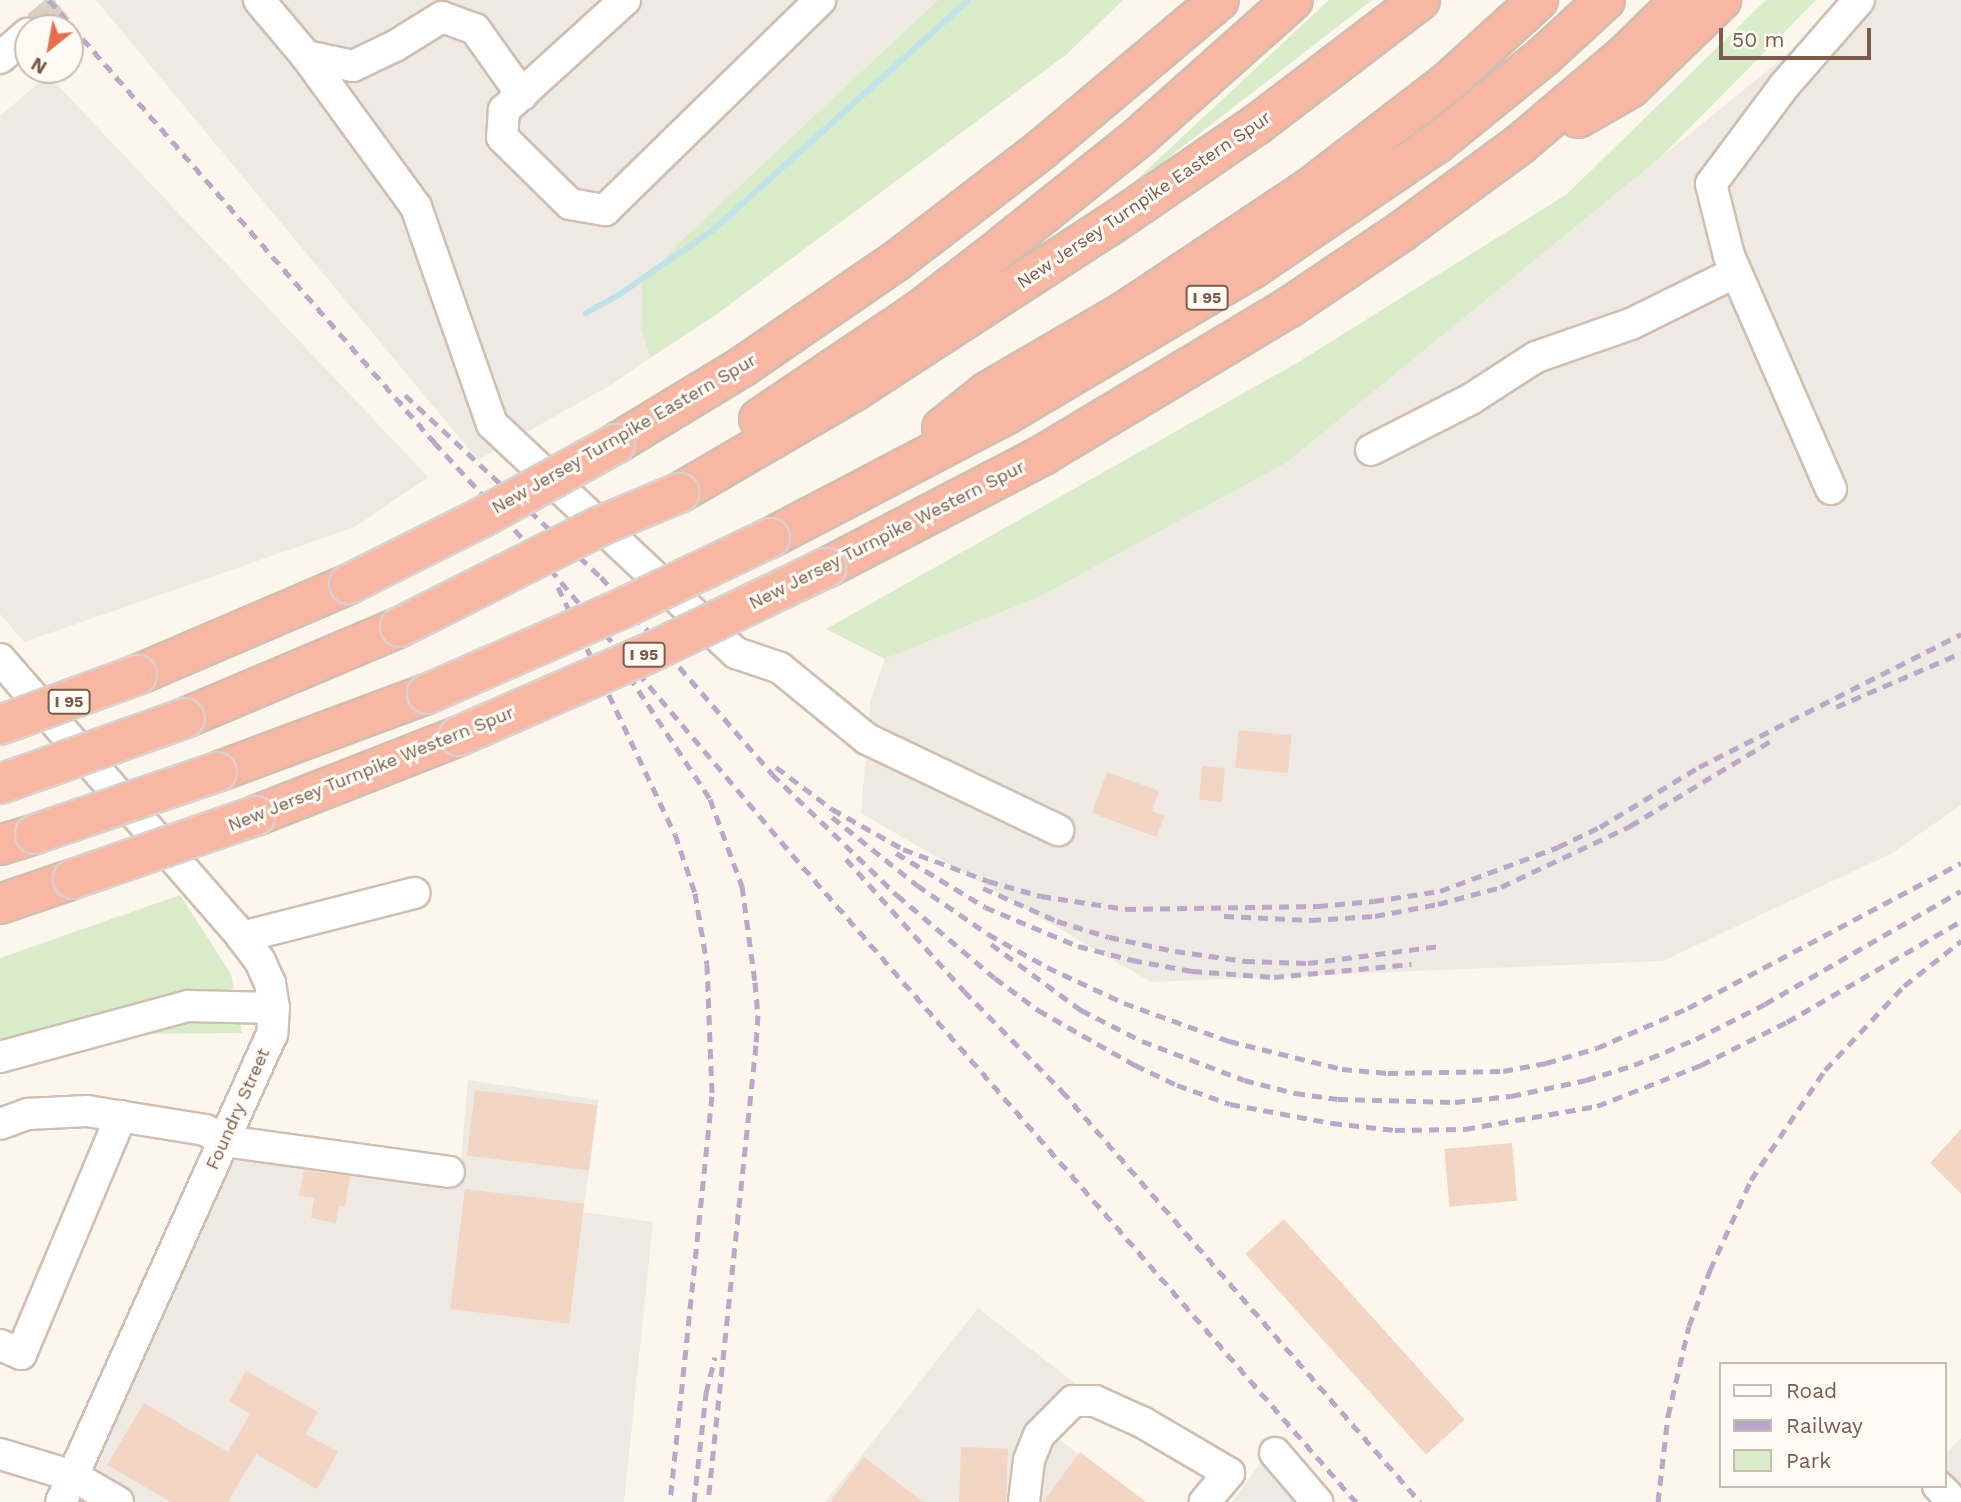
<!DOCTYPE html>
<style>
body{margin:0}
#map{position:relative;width:1961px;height:1502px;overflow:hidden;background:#fdf6ec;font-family:"Work Sans",sans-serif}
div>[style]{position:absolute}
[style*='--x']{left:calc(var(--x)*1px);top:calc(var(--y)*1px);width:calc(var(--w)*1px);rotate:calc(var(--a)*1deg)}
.industrial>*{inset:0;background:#efe9e4}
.green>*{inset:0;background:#d8ecc9}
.stream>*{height:6px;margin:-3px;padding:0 3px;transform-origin:3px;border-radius:3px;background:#bfe3e8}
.building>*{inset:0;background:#f3d5c3;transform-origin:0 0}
.minor-tunnel>*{height:30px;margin-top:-15px;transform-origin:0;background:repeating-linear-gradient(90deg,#dcd0c4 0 30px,transparent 0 45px)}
.roads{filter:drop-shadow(2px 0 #d1beb0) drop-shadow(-2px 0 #d1beb0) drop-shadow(0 2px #d1beb0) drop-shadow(0 -2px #d1beb0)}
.minor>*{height:30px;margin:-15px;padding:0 15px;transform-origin:15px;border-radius:15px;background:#fff}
.highway>*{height:38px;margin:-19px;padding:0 19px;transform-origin:19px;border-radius:19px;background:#f7b7a3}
.rail>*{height:5px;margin-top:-2.5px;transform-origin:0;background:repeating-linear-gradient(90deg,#b9a8c9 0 10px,transparent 0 17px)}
.bridges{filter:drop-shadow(2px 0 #dad1cd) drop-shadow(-2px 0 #dad1cd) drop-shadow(0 2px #dad1cd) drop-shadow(0 -2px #dad1cd)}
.highway-bridge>*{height:38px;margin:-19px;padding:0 19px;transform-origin:19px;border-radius:19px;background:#f7b7a3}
span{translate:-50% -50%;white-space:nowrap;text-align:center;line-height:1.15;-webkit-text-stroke:6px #fffaf3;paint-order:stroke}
.shield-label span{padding:2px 5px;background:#fffaf3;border:2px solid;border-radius:5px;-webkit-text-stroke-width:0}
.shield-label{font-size:16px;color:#7a5c4d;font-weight:700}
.street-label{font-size:18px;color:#7a5c4d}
.legend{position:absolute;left:1719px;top:1362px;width:228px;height:126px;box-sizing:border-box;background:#fffaf3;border:2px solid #cabbb1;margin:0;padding:9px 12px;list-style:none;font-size:21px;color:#7a5c4d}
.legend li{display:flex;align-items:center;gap:14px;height:35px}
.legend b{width:35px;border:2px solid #cabbb1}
.north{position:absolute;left:14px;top:14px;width:70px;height:70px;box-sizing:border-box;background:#fffaf3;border:2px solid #cabbb1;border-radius:50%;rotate:211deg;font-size:19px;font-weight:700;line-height:28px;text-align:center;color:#7a5c4d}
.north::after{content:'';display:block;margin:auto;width:24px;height:32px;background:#e76f51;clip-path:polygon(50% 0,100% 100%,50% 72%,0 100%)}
.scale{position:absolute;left:1719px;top:28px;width:152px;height:32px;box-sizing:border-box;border:4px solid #7a5c4d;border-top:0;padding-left:9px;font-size:21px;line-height:24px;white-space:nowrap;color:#7a5c4d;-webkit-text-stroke:5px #fffaf3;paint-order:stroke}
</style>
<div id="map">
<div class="industrial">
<div style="clip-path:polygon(96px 0,938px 0,686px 236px,642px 282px,641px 330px,650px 358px,614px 383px,478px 460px)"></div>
<div style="clip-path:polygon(1854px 0,1961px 0,1961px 805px,1892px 853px,1663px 961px,1151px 982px,861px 813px,871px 700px,885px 659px,1039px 597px,1286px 463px)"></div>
<div style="clip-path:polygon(48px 75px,428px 477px,355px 527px,24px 642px,0 614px,0 116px)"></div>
<div style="clip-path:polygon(468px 1080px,599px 1100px,583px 1212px,653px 1222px,624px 1502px,64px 1502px,230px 1133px,461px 1160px)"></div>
<div style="clip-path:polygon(978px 1308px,1075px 1383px,1040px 1425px,1143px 1502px,825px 1502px)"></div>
<div style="clip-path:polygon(1961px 1438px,1961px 1502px,1945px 1485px,1945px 1455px)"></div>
<div style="clip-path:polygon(1264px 1458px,1303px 1502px,1232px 1502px)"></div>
</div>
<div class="green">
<div style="clip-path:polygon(938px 0,1123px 0,1067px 54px,717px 314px,650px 358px,641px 330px,642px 282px,686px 236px)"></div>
<div style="clip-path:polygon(1329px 0,1372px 0,1120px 195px)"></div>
<div style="clip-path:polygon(1766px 0,1816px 0,1660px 158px,1286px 463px,1039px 597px,885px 659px,826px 629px,1297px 363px,1567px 194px)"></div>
<div style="clip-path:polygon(180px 895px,231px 974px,242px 1033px,135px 1034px,0 1073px,0 958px)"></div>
</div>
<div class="stream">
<div style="--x:586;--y:313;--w:39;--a:-29"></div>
<div style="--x:620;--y:294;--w:113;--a:-34.5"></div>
<div style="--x:713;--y:230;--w:343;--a:-42"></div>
</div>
<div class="building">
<div style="left:1239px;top:730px;width:53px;height:38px;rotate:6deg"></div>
<div style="left:1202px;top:766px;width:23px;height:34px;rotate:5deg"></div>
<div style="clip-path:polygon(1107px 772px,1159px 791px,1152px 811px,1165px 816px,1156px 837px,1092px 813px)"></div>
<div style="left:475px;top:1090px;width:123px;height:66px;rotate:7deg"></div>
<div style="clip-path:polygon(1961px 1129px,1961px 1194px,1930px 1163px)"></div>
<div style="left:1512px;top:1143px;width:58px;height:68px;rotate:85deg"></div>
<div style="clip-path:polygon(304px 1170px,350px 1176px,345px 1207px,339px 1206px,336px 1223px,311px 1218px,314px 1198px,299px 1196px)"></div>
<div style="left:465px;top:1189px;width:120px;height:121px;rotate:7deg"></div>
<div style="left:1284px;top:1219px;width:270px;height:52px;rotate:48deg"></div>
<div style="clip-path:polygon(246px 1371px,318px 1412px,305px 1434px,338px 1452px,317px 1489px,256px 1454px,228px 1502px,171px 1502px,107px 1465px,144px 1403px,228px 1452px,250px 1414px,229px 1401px)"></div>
<div style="left:961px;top:1447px;width:47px;height:55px;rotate:2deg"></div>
<div style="clip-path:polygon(1080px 1452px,1146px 1502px,1043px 1502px)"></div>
<div style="clip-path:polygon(864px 1457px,923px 1502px,830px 1502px)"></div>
</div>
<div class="minor-tunnel">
<div style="--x:37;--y:26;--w:40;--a:-40"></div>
</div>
<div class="roads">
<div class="minor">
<div style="--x:259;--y:0;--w:73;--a:50"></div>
<div style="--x:306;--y:56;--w:187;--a:53.9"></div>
<div style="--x:416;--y:207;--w:230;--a:70.7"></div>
<div style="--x:492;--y:424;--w:335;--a:43.2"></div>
<div style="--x:736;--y:653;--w:46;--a:18.8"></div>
<div style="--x:780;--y:668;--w:112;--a:39.2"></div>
<div style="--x:867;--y:739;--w:212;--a:25.5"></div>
<div style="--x:625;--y:0;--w:164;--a:137.7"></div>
<div style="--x:504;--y:110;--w:27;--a:94"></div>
<div style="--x:502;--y:137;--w:95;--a:44.6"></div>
<div style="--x:570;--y:204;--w:36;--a:10"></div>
<div style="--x:605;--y:210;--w:301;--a:-44.3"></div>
<div style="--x:306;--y:56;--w:48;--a:12"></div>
<div style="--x:353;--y:66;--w:47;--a:-25.5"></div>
<div style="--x:395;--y:46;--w:55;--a:-31.7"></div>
<div style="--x:442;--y:17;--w:35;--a:20"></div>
<div style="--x:475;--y:29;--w:81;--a:54.5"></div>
<div style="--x:0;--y:58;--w:37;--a:-41"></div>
<div style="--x:1371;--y:450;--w:112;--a:-27"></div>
<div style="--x:1471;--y:399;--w:77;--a:-32.9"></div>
<div style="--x:1536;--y:357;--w:101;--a:-19.2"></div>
<div style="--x:1631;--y:324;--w:117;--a:-26.3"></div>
<div style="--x:1831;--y:489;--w:254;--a:-113.6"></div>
<div style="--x:1729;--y:256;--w:74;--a:-104"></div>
<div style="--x:1711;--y:184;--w:122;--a:-53.3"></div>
<div style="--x:1784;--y:86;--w:114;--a:-48.9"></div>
<div style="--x:0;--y:659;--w:357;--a:48.9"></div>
<div style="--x:235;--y:928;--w:41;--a:52.9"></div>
<div style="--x:260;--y:961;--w:24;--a:66"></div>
<div style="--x:270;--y:983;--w:25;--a:81"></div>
<div style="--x:274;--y:1008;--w:26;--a:94"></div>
<div style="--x:272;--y:1034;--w:513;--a:114.27"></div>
<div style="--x:242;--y:937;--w:178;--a:-14.3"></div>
<div style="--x:0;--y:1057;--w:195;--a:-15.2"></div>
<div style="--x:188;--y:1006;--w:86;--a:1.3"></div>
<div style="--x:0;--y:1124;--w:30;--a:-20"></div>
<div style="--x:28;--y:1114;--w:59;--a:-2.9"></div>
<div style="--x:87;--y:1111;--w:120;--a:9.1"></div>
<div style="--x:205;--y:1130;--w:22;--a:30"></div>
<div style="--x:224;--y:1141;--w:227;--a:7.8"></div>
<div style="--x:0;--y:1345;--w:23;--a:23"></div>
<div style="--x:21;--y:1354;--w:258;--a:-67.2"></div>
<div style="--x:1275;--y:1453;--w:65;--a:49.4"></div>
<div style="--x:0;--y:1454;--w:76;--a:16.8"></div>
<div style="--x:73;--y:1476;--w:52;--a:30"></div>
<div style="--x:1938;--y:1486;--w:13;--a:45"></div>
<div style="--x:1947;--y:1495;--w:7;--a:98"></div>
<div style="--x:1024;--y:1502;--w:42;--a:-83.2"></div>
<div style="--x:1029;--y:1460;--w:27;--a:-68"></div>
<div style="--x:1039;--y:1435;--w:48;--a:-45"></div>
<div style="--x:1073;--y:1401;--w:22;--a:0"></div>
<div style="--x:1095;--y:1401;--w:51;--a:24.1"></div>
<div style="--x:1142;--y:1422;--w:101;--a:30.4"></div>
<div style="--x:1229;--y:1473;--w:38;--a:130"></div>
</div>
<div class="highway">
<div style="--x:1578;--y:118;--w:60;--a:-30"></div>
<div style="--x:1630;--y:88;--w:127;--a:-44"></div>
<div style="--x:759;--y:419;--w:193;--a:-34"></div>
<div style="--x:919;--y:311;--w:93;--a:-37.6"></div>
<div style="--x:993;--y:254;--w:187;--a:-38.7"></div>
<div style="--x:1139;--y:137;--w:206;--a:-41.7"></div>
<div style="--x:942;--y:428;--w:58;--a:-38.7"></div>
<div style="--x:987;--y:392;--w:159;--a:-30.3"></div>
<div style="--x:1124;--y:312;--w:224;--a:-33.7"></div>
<div style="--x:1310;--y:188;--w:173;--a:-37.5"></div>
<div style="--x:1447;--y:83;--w:123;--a:-42.4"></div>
<div style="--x:615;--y:444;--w:149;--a:-31.2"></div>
<div style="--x:742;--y:367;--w:186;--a:-34.5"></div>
<div style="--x:895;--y:262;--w:185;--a:-37.5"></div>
<div style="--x:1042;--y:149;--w:231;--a:-40.1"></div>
<div style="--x:679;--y:493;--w:203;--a:-30.2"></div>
<div style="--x:854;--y:391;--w:302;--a:-33"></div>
<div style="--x:1107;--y:227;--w:181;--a:-34.4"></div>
<div style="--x:1256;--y:125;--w:206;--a:-37.3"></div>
<div style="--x:770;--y:538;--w:267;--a:-27.6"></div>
<div style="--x:1007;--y:414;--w:282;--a:-30.7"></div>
<div style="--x:1250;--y:270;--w:226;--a:-34.2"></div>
<div style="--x:1437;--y:143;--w:138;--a:-39.1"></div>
<div style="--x:1544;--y:56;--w:83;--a:-42.6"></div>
<div style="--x:826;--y:568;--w:245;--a:-27.5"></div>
<div style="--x:1043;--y:455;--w:286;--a:-31"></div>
<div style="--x:1288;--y:308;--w:138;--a:-34"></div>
<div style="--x:1402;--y:231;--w:145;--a:-36.3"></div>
<div style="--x:1519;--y:145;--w:138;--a:-40.3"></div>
<div style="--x:1624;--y:56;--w:80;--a:-44.5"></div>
<div style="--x:137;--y:675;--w:231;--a:-23.2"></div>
<div style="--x:185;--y:718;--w:233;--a:-22.9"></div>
<div style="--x:217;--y:772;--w:224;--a:-20.4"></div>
<div style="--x:255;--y:816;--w:219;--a:-21.4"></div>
<div style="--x:0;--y:845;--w:37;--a:-17"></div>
<div style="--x:0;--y:904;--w:77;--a:-18.9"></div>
</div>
</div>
<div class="rail">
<div style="--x:49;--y:0;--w:586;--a:48.94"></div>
<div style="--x:434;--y:442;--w:155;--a:47.4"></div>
<div style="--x:539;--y:556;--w:408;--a:49.7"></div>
<div style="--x:803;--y:867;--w:842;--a:48.95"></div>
<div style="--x:405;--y:395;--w:267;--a:42.9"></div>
<div style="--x:601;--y:577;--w:261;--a:49"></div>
<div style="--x:772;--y:774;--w:174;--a:44.1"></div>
<div style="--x:897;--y:895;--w:128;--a:40.3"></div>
<div style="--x:995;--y:978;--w:54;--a:36.7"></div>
<div style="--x:1038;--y:1010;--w:112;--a:29.6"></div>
<div style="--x:1135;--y:1065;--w:47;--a:25.5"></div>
<div style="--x:1177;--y:1085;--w:56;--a:19.7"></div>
<div style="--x:1230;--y:1104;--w:104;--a:10.6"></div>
<div style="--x:1332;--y:1123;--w:63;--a:6.3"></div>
<div style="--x:1395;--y:1130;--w:70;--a:-0.8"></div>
<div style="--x:1465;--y:1129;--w:134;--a:-9.9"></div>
<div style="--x:1597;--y:1106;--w:112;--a:-21.5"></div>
<div style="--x:1701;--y:1065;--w:96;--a:-26.6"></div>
<div style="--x:1787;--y:1022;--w:201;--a:-30.1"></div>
<div style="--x:558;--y:587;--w:273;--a:64.7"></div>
<div style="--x:675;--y:834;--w:62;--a:71.3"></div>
<div style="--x:695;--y:893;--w:72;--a:80.4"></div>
<div style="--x:707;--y:964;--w:132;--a:87.8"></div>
<div style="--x:712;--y:1096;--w:408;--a:95.9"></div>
<div style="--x:629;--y:676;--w:147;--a:56.6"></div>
<div style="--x:710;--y:799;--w:93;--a:69.8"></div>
<div style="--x:742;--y:886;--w:97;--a:82.3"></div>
<div style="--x:755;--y:982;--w:33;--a:85"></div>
<div style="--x:758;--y:1015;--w:30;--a:94"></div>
<div style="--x:756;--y:1045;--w:460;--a:96"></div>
<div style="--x:1836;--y:707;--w:136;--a:-23.4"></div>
<div style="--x:776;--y:767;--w:70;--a:36.9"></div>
<div style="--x:832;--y:809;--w:81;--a:29.4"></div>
<div style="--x:903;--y:849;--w:91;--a:20.6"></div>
<div style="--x:988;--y:881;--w:55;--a:15.8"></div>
<div style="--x:1041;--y:896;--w:86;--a:8.7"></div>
<div style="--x:1126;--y:909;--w:192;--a:-0.9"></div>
<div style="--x:1318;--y:906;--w:56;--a:-5.1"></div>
<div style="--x:1374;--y:901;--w:67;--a:-8.6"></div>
<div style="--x:1440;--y:891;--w:126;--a:-20.4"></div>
<div style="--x:1558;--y:847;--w:47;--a:-25.5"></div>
<div style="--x:1600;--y:827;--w:116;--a:-31.2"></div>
<div style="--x:1699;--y:767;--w:294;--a:-26.9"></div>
<div style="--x:832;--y:817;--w:109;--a:38.7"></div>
<div style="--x:917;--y:885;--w:86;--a:34.6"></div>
<div style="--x:988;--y:934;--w:68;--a:29.2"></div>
<div style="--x:1047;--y:967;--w:85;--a:25.1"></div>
<div style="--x:1124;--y:1003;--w:112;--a:19.9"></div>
<div style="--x:1229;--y:1041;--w:116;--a:13.9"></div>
<div style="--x:1342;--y:1069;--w:46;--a:5"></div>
<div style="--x:1388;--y:1073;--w:115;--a:-1"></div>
<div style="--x:1503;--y:1071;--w:44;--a:-10.5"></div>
<div style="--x:1546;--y:1063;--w:53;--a:-16.4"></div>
<div style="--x:1597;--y:1048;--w:99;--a:-23.7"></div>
<div style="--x:1688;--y:1008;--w:309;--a:-28"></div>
<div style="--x:896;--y:853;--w:104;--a:31.2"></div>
<div style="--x:985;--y:907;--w:101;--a:22.8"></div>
<div style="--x:1078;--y:946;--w:56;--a:14.5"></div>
<div style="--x:1132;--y:960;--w:61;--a:10.4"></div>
<div style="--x:1192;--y:971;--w:82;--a:4.2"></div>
<div style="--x:1274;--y:977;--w:138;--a:-5.4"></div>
<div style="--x:846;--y:859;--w:177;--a:48.2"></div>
<div style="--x:964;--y:991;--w:140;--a:45.6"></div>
<div style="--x:1062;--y:1091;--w:545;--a:48.94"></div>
<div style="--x:983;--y:888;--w:81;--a:24"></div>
<div style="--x:1057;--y:921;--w:54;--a:17.1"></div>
<div style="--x:1109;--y:937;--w:67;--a:12"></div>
<div style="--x:1175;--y:951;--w:71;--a:8.1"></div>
<div style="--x:1245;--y:961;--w:63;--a:1.8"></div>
<div style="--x:1308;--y:963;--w:133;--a:-7.3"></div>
<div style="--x:1224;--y:916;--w:87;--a:2.6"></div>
<div style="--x:1311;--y:920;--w:64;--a:-3.6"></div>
<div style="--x:1375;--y:916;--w:64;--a:-10.8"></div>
<div style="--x:1438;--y:904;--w:65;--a:-15.1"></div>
<div style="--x:1501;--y:887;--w:143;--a:-25.3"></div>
<div style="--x:1630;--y:826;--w:168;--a:-31.1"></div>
<div style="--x:991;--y:944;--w:112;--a:36.3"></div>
<div style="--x:1081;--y:1010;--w:68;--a:26.9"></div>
<div style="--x:1142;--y:1041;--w:109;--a:20.9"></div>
<div style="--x:1244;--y:1080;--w:53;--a:14.3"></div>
<div style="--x:1295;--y:1093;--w:43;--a:7.9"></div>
<div style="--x:1338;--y:1099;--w:117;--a:1.5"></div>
<div style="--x:1455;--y:1102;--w:56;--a:-6.1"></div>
<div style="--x:1511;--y:1096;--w:77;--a:-12"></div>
<div style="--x:1586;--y:1080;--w:50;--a:-17.4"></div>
<div style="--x:1634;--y:1065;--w:67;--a:-22.8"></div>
<div style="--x:1696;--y:1039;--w:77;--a:-26.9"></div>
<div style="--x:1765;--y:1004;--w:226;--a:-30"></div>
<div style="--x:694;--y:1502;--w:110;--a:-83.7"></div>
<div style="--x:706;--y:1393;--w:37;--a:-76"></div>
<div style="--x:1658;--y:1502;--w:87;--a:-83.4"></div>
<div style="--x:1668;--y:1416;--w:92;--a:-76.9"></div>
<div style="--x:1689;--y:1326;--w:60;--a:-69.4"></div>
<div style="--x:1710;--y:1270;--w:99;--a:-65.5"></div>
<div style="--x:1751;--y:1180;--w:133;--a:-56.1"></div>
<div style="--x:1825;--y:1070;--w:115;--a:-46.8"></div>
<div style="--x:1904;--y:986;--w:73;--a:-38.3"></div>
</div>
<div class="bridges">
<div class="highway-bridge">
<div style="--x:349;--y:584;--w:148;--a:-26.6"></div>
<div style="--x:481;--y:518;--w:153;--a:-28.9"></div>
<div style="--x:400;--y:627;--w:224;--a:-26.8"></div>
<div style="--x:600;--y:526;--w:86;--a:-22.7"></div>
<div style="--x:427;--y:694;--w:212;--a:-23.7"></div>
<div style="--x:621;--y:609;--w:165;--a:-25.5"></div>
<div style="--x:0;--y:725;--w:146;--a:-20.1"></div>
<div style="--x:459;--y:736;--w:205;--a:-23.6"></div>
<div style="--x:647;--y:654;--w:199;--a:-25.7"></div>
<div style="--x:0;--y:784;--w:196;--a:-19.6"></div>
<div style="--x:35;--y:834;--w:192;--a:-18.8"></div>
<div style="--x:73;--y:879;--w:193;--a:-19.1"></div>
</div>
</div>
<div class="shield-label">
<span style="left:1207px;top:298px">I 95</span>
<span style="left:644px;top:655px">I 95</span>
<span style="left:69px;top:702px">I 95</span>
</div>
<div class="street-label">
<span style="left:1144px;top:200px;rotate:-34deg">New Jersey Turnpike Eastern Spur</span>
<span style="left:624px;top:434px;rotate:-30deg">New Jersey Turnpike Eastern Spur</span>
<span style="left:887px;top:535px;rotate:-27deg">New Jersey Turnpike Western Spur</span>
<span style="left:371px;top:769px;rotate:-22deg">New Jersey Turnpike Western Spur</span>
<span style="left:238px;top:1109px;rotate:-66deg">Foundry Street</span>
</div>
<ul class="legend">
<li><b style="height:9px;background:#fff"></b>Road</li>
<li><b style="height:9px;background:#b9a8c9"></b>Railway</li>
<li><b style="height:19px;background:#d8ecc9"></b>Park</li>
</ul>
<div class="north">N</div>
<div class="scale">50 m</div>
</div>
